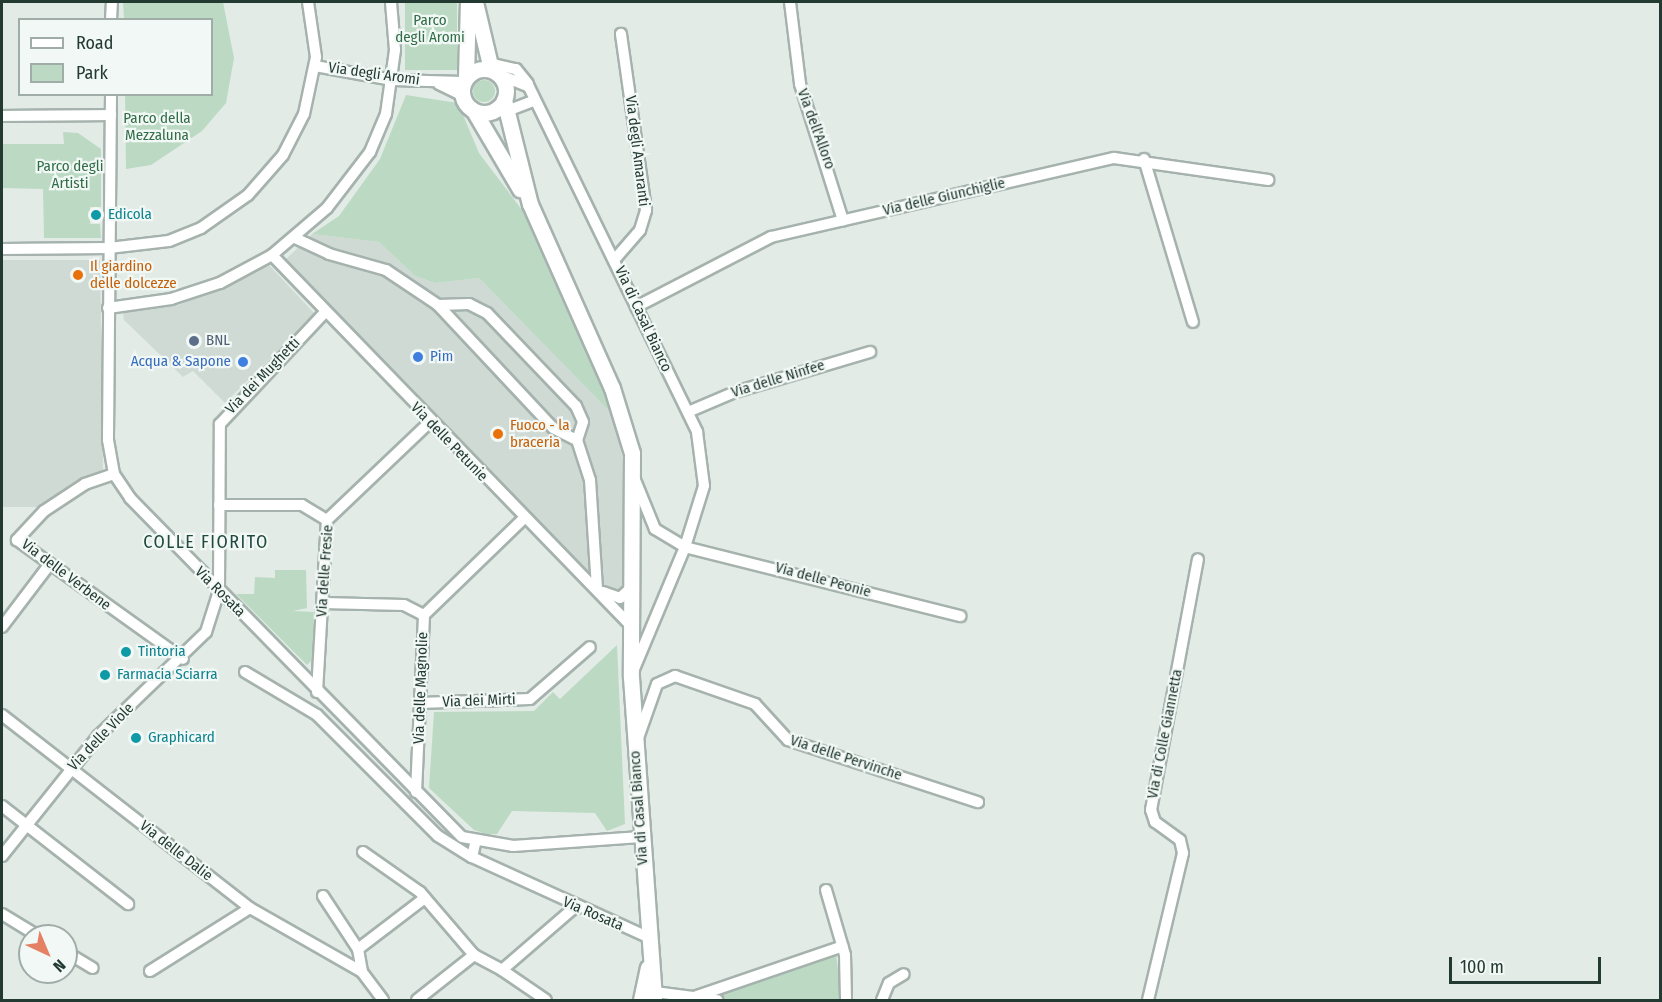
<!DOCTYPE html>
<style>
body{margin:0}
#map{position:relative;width:1662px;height:1002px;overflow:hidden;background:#e2ebe6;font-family:"Fira Sans Condensed",sans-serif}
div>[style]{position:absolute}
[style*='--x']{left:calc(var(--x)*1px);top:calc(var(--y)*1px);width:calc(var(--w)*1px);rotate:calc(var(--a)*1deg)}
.built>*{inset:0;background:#d0dad5}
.green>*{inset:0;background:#bcdac3;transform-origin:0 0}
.round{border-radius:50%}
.roads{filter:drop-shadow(2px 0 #a5b2ad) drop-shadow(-2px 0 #a5b2ad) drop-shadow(0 2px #a5b2ad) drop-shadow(0 -2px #a5b2ad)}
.minor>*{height:10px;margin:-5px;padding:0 5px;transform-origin:5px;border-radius:5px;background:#fff}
.secondary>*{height:15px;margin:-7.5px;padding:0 7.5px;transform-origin:7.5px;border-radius:7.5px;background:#fff}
.secondary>.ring{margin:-7.5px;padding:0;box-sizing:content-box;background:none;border:15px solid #fff;border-radius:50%}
.dots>*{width:16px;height:16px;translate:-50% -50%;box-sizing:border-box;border:3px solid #f2f8f5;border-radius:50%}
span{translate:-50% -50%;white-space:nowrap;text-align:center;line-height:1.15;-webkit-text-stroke:4.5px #f2f8f5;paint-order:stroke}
.park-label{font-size:15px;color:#316d46}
.street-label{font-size:15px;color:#233a33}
.culture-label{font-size:15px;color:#0d838f}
.left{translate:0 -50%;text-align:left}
.food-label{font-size:15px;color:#c56008}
.service-label{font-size:15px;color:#4e5e75}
.shop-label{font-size:15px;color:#366cbe}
.right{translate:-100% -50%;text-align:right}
.quarter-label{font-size:18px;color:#214a3f;letter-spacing:1.5px}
.frame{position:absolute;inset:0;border:3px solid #233a33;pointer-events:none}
.legend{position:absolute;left:18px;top:18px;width:195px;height:78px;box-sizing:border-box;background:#f2f8f5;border:2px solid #9faca7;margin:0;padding:8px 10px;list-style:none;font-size:18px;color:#233a33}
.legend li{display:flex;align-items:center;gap:12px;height:30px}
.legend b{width:30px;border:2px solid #9faca7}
.north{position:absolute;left:18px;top:924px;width:60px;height:60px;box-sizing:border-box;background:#f2f8f5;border:2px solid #9faca7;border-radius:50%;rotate:136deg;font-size:16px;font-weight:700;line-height:24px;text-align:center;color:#233a33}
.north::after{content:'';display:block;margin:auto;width:21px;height:27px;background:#e58065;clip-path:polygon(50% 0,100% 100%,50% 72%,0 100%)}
.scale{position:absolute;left:1449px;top:957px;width:152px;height:27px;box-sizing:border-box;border:3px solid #233a33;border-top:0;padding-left:8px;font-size:18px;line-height:21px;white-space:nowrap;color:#233a33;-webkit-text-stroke:4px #f2f8f5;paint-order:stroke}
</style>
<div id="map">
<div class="built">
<div style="clip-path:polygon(312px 234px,379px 242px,415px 276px,435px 283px,479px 278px,614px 416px,624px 465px,622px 614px,282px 263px)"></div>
<div style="clip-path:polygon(2px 260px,100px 260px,103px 471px,77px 480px,37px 507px,2px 507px)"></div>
<div style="clip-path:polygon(269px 265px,315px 314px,225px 403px,193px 371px,183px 377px,124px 320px,123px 313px,179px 305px)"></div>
</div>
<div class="green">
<div style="clip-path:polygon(123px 2px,223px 2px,234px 58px,226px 103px,202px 131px,151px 165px,126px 169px,125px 95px,212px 94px,212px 20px,124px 19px)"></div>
<div style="left:405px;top:2px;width:52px;height:68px"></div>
<div class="round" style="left:473px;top:80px;width:22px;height:22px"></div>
<div style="clip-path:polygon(406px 95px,458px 103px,479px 153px,522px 210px,614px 416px,479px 278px,435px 283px,415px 276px,379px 242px,312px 234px,339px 216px,380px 159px)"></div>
<div style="clip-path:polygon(63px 132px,78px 133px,101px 149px,101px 207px,90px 207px,90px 224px,100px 224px,101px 238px,44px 238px,43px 189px,2px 188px,2px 144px,64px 144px)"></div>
<div style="clip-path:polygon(275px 570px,306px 570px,307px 608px,293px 611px,314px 612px,313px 659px,307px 665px,236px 594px,254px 594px,255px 577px,275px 578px)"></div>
<div style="clip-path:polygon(617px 645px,625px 824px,607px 831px,595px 813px,512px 811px,497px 834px,486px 834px,474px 830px,429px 788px,434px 712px,534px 711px,553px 692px,560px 699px)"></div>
<div style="clip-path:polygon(836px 954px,842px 1000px,724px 999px,722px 994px)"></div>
</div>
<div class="roads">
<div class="minor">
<div style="--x:790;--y:2;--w:83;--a:83"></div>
<div style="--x:800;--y:84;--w:143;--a:72.5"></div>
<div style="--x:111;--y:20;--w:18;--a:-87"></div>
<div style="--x:489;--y:63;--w:28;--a:13"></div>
<div style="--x:516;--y:69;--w:19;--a:51"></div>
<div style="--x:315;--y:66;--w:79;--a:10.2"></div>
<div style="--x:393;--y:80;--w:70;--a:1.6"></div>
<div style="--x:500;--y:75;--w:31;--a:22"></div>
<div style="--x:529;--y:87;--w:384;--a:64"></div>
<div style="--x:697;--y:432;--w:54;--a:82.6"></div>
<div style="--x:704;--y:486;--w:64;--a:107.3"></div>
<div style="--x:685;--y:547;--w:284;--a:14.1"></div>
<div style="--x:439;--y:84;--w:25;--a:26"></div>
<div style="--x:111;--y:94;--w:346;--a:90.5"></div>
<div style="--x:108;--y:440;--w:35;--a:80"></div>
<div style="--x:114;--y:474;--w:29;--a:56"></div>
<div style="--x:130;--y:498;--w:474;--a:45.6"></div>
<div style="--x:462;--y:837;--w:52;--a:10"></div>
<div style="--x:513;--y:846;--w:128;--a:-4"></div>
<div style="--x:507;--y:111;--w:30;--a:-21"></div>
<div style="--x:2;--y:116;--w:109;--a:-0.5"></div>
<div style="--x:1144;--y:159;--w:170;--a:73.3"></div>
<div style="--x:295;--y:238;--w:38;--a:25"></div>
<div style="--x:329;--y:254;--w:59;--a:15.7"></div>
<div style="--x:386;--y:270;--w:63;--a:33.9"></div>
<div style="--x:438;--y:305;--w:168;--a:46.9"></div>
<div style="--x:553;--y:428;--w:27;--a:27"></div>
<div style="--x:2;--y:249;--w:107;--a:-0.5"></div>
<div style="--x:109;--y:248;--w:60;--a:-6.7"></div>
<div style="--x:169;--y:241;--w:35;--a:-22"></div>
<div style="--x:201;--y:228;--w:57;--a:-35.1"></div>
<div style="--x:248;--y:195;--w:53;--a:-48.8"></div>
<div style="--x:283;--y:155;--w:46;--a:-62.9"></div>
<div style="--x:304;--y:114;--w:58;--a:-78.1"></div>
<div style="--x:316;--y:57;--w:56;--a:-98.3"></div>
<div style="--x:272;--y:255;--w:515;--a:45.94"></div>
<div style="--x:615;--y:259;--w:38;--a:-49"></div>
<div style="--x:640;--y:230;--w:21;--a:-73"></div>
<div style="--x:646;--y:210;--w:178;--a:-98.1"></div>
<div style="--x:438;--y:305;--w:31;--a:-2"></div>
<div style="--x:469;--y:304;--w:20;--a:27"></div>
<div style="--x:487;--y:313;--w:129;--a:46.3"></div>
<div style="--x:576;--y:406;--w:17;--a:66"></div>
<div style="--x:583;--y:422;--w:19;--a:108"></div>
<div style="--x:636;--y:307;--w:152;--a:-27.4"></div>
<div style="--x:771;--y:237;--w:352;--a:-13"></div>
<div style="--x:1114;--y:158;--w:156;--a:8.1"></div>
<div style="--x:108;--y:308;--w:64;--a:-8.1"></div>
<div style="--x:171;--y:299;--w:52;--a:-18.1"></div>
<div style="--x:220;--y:283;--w:59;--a:-28.3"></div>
<div style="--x:272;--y:255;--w:72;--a:-40.5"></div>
<div style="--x:327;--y:208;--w:71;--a:-52.5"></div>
<div style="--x:370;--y:152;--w:41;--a:-67.2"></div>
<div style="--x:386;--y:114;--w:65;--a:-82"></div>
<div style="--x:395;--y:50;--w:48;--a:-94.8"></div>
<div style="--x:688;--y:412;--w:51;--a:-23.1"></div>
<div style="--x:735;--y:392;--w:141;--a:-16.5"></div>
<div style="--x:577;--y:440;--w:42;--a:72"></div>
<div style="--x:590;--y:480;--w:109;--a:86.3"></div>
<div style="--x:114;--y:474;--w:31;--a:161"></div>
<div style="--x:85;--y:484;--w:49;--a:146.6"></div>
<div style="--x:44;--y:511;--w:40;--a:133"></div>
<div style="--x:17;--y:540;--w:204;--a:35.6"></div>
<div style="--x:219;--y:505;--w:83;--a:0"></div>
<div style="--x:302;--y:505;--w:29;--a:31"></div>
<div style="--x:603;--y:592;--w:18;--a:19"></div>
<div style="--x:620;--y:598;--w:16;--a:-43"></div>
<div style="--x:323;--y:603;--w:81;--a:1.4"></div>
<div style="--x:404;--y:605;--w:22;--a:27"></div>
<div style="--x:2;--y:627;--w:78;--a:-52.8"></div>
<div style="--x:634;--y:669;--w:132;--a:-67.3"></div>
<div style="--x:685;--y:547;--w:35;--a:-149"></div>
<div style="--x:655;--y:529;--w:53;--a:-112.2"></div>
<div style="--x:245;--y:672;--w:84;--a:30.8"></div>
<div style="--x:317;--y:715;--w:171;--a:45"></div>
<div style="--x:438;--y:836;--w:40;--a:32"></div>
<div style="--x:472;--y:857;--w:13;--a:-77"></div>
<div style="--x:317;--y:692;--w:172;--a:-86.7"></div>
<div style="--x:327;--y:520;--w:142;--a:-43.6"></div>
<div style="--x:420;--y:703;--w:110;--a:-2.1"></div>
<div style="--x:530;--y:699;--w:79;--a:-40.9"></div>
<div style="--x:2;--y:715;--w:314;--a:37.9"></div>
<div style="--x:250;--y:908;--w:129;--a:29.7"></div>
<div style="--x:638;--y:738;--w:57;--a:-70.6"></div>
<div style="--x:657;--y:684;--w:20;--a:-24"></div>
<div style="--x:675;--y:676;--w:85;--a:19.3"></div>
<div style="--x:755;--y:704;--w:49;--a:47.5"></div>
<div style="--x:788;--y:740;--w:200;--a:18.1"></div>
<div style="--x:416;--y:792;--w:177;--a:-87.4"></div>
<div style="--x:424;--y:615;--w:139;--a:-44.1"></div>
<div style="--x:2;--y:806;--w:160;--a:37.9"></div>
<div style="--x:363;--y:852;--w:70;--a:35.1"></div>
<div style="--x:420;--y:892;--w:83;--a:49.4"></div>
<div style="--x:2;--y:856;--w:154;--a:-51.3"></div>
<div style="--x:98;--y:736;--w:150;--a:-43.9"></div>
<div style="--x:206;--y:632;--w:43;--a:-72.4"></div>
<div style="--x:219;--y:591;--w:167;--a:-89.7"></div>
<div style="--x:220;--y:424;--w:154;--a:-46.8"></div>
<div style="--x:472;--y:857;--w:196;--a:24.5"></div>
<div style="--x:826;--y:890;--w:68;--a:73.7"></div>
<div style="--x:845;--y:955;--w:45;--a:88.7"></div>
<div style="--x:323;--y:896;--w:64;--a:56.6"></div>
<div style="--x:358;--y:949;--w:23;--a:80"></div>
<div style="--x:362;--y:972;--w:35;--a:53"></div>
<div style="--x:2;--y:914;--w:42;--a:31.4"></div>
<div style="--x:358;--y:949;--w:84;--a:-37.3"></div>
<div style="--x:66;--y:952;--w:31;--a:31"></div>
<div style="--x:502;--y:970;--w:53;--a:34.3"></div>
<div style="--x:150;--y:971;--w:118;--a:-32.2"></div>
<div style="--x:655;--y:992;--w:63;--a:7.4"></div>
<div style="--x:694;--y:997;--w:157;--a:-18.9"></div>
<div style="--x:417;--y:1000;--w:73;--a:-38.3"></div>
<div style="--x:474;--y:955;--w:32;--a:28"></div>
<div style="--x:502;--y:970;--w:96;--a:-40.8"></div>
<div style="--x:882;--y:1000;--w:18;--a:-68"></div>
<div style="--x:889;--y:983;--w:17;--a:-31"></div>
<div style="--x:1148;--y:1000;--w:151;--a:-76.6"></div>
<div style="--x:1183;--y:853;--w:13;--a:-103"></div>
<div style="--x:1180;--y:840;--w:31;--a:-144"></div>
<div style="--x:1155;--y:822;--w:13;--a:-108"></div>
<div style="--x:1151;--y:810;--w:255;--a:-79.4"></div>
</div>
<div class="secondary">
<div style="--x:475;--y:2;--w:69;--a:76.6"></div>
<div class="ring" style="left:462px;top:69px;width:29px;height:29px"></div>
<div style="--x:466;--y:77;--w:75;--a:-88.5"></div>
<div style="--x:504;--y:100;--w:107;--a:76"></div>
<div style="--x:530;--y:204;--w:201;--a:66"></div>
<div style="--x:612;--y:388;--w:68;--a:72.9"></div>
<div style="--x:632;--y:453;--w:224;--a:90.3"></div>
<div style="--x:631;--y:677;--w:324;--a:85.9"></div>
<div style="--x:474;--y:111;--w:91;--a:59.5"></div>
<div style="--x:641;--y:1000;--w:33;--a:-78"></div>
</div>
</div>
<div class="dots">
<div style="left:96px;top:215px;background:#0f9aa8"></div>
<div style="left:78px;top:275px;background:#e8710a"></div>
<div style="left:194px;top:341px;background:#5c6f8a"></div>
<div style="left:418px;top:357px;background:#3f7fe0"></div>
<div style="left:243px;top:362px;background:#3f7fe0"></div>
<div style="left:498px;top:434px;background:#e8710a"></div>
<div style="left:126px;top:652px;background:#0f9aa8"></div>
<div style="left:105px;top:675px;background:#0f9aa8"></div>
<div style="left:136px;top:738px;background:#0f9aa8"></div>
</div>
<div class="park-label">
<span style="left:430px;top:29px">Parco<br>degli Aromi</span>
<span style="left:157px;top:127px">Parco della<br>Mezzaluna</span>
<span style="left:70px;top:175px">Parco degli<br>Artisti</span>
</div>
<div class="street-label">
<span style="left:374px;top:74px;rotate:8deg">Via degli Aromi</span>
<span style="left:816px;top:129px;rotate:70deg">Via dell'Alloro</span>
<span style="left:637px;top:151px;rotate:83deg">Via degli Amaranti</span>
<span style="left:944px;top:197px;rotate:-13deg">Via delle Giunchiglie</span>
<span style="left:643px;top:319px;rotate:65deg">Via di Casal Bianco</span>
<span style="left:263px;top:376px;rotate:-46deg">Via dei Mughetti</span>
<span style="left:778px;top:379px;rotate:-17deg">Via delle Ninfee</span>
<span style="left:449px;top:442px;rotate:46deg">Via delle Petunie</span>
<span style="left:325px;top:571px;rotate:-86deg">Via delle Fresie</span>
<span style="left:66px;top:575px;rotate:37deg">Via delle Verbene</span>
<span style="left:823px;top:580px;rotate:15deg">Via delle Peonie</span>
<span style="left:220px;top:592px;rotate:45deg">Via Rosata</span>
<span style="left:421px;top:688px;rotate:-88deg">Via delle Magnolie</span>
<span style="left:479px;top:701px;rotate:-2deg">Via dei Mirti</span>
<span style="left:1165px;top:734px;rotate:-79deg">Via di Colle Giannetta</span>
<span style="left:101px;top:737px;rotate:-46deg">Via delle Viole</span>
<span style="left:846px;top:758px;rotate:18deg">Via delle Pervinche</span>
<span style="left:639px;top:808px;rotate:-94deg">Via di Casal Bianco</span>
<span style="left:176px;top:851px;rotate:38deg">Via delle Dalie</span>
<span style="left:593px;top:914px;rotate:23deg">Via Rosata</span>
</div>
<div class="culture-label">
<span class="left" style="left:108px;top:215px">Edicola</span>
<span class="left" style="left:138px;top:652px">Tintoria</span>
<span class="left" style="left:117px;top:675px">Farmacia Sciarra</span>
<span class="left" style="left:148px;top:738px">Graphicard</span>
</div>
<div class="food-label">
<span class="left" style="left:90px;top:275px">Il giardino<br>delle dolcezze</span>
<span class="left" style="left:510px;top:434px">Fuoco - la<br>braceria</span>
</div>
<div class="service-label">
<span class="left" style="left:206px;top:341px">BNL</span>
</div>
<div class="shop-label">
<span class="left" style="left:430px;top:357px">Pim</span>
<span class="right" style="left:231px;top:362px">Acqua &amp; Sapone</span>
</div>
<div class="quarter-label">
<span style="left:206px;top:542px">COLLE FIORITO</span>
</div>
<div class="frame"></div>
<ul class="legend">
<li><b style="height:8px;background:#fff"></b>Road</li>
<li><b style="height:16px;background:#bcdac3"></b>Park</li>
</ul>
<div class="north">N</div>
<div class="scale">100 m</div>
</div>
